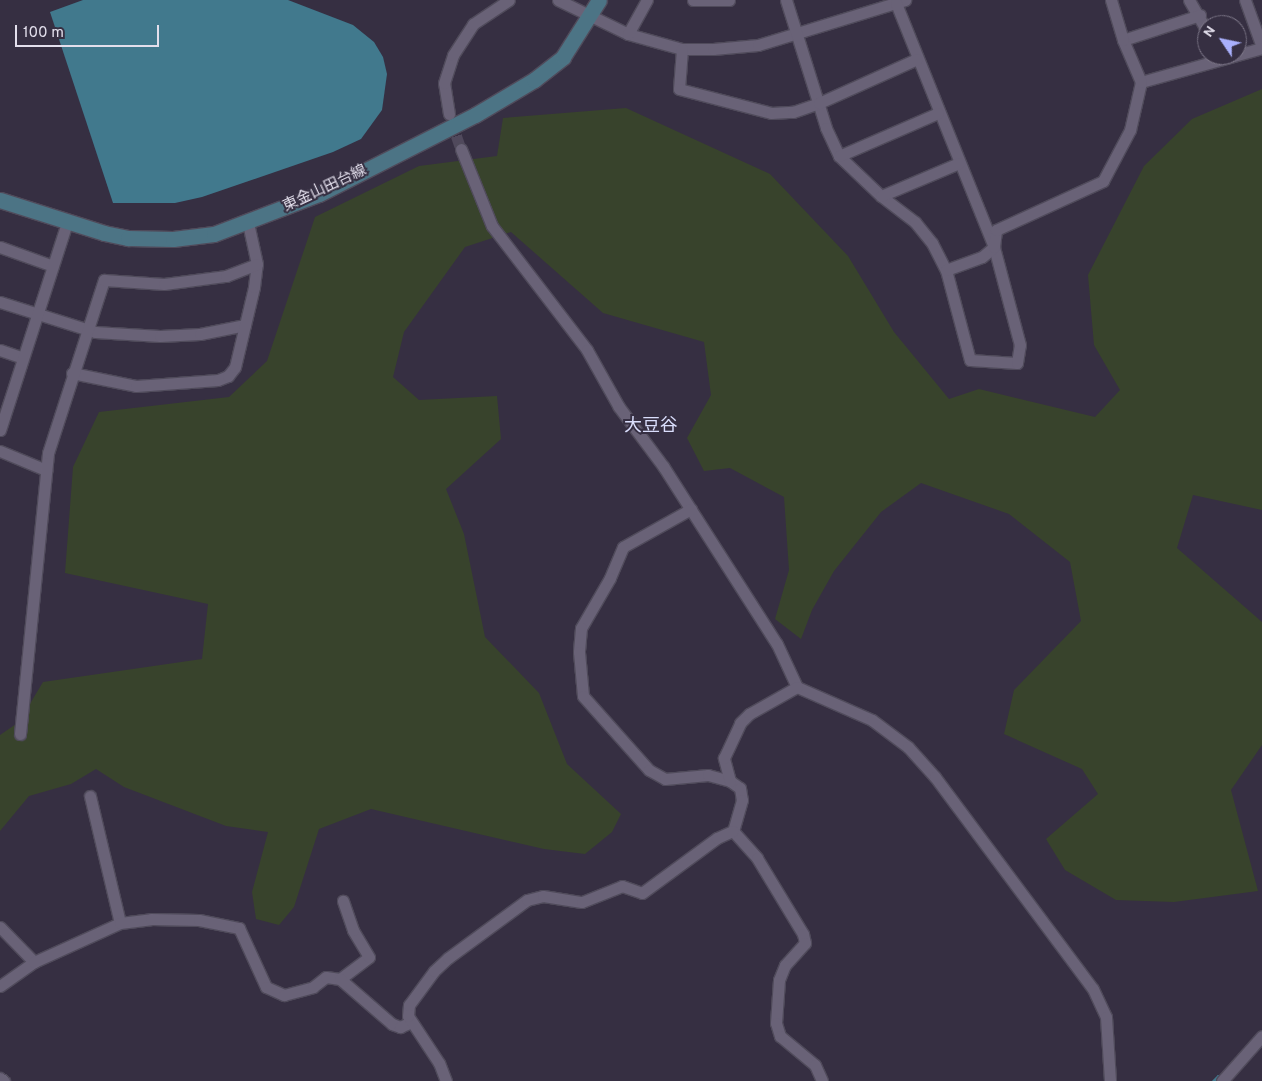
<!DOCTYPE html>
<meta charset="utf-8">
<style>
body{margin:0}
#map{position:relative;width:1262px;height:1081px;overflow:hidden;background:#362f42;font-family:Overpass,"Noto Sans JP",sans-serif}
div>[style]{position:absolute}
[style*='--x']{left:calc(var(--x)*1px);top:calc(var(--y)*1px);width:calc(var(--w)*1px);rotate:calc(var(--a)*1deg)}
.green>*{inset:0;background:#38432c}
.water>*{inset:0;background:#41798d}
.stream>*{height:3px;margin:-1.5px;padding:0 1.5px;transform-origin:1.5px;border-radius:1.5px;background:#41798d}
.street-tunnel>*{height:11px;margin-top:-5.5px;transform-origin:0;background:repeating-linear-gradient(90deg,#50495c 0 11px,transparent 0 16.5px)}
.roads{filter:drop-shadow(1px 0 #504b5b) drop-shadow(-1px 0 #504b5b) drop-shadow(0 1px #504b5b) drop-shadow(0 -1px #504b5b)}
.street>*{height:11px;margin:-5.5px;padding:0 5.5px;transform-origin:5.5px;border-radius:5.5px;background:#696277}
.secondary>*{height:15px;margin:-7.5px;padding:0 7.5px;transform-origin:7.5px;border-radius:7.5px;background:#4c7485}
span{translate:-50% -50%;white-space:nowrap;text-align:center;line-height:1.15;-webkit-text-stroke:4px #362f42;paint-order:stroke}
.street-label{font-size:15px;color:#e3dfec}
.quarter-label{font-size:18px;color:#dadefc}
.north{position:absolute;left:1197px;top:15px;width:50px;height:50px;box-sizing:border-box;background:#362f42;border:1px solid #7b7586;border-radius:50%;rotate:304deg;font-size:14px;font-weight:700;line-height:20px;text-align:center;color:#e3dfec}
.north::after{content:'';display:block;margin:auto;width:18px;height:22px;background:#a9b0fc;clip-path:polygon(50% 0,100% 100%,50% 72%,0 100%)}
.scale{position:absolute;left:15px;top:25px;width:144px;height:22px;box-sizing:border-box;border:2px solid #e3dfec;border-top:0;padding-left:6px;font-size:15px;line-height:18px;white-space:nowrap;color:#e3dfec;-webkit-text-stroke:4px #362f42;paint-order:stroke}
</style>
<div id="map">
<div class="green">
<div style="clip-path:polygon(1262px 89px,1262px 510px,1193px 495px,1177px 548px,1262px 622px,1262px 745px,1231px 790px,1258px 891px,1174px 902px,1116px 900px,1065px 870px,1046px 839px,1098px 794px,1082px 769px,1004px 734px,1014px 690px,1081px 621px,1070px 562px,1009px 514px,921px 483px,881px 512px,834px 571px,812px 610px,801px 639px,775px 619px,789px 570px,784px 497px,730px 468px,704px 471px,687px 438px,711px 395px,704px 342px,603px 313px,511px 232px,465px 247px,404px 332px,393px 377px,419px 400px,497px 396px,501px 439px,446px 489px,464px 534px,485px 637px,539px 693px,567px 764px,621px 814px,612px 832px,585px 854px,544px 849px,371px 809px,319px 829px,294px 907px,279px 925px,256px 919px,252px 892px,268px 832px,226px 826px,124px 787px,96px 769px,71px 784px,29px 796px,0 831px,0 735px,19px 722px,43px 682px,202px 659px,208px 604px,65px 573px,73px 467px,99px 412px,229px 397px,267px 361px,315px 217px,419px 166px,497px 156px,503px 118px,626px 108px,770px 174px,848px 256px,894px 332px,949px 399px,979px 389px,1095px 417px,1120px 390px,1094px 345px,1088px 275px,1144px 166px,1192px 119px)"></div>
</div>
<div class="water">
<div style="clip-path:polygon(83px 0,288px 0,353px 25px,374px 42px,383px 57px,387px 74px,382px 110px,361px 139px,333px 152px,202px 197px,175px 203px,113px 203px,50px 12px)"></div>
</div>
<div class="stream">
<div style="--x:1213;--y:1081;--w:7;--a:-45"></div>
<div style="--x:1218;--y:1076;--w:5;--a:37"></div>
</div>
<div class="street-tunnel">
<div style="--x:451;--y:120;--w:31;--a:71"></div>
</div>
<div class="roads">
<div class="street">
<div style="--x:558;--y:0;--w:78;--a:25.9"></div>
<div style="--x:628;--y:34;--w:56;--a:15.5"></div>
<div style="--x:682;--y:49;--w:31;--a:0"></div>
<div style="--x:713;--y:49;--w:45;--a:-5.1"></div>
<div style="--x:758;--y:45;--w:154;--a:-17"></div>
<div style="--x:693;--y:0;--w:36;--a:0"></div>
<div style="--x:786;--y:0;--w:134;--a:72.6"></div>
<div style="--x:826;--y:128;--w:31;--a:65"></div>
<div style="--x:839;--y:156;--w:58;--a:43.6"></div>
<div style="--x:881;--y:196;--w:43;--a:37.4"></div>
<div style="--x:915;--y:222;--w:27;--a:51"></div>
<div style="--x:932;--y:243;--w:30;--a:63"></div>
<div style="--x:946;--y:270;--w:93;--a:75.1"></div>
<div style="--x:970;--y:360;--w:47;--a:3.7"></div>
<div style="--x:1017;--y:363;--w:18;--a:-81"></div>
<div style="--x:1020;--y:345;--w:101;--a:-104.9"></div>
<div style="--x:994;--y:247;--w:263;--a:-111.9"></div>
<div style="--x:1189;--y:0;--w:36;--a:60"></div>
<div style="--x:1245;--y:0;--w:50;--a:70.1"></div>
<div style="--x:628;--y:34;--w:39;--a:-61"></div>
<div style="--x:1123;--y:40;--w:81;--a:-18"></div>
<div style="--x:682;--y:49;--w:40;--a:94.3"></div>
<div style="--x:679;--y:89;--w:95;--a:14.6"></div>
<div style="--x:771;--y:113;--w:22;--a:-3"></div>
<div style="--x:793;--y:112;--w:28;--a:-19"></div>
<div style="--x:819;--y:103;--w:107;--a:-24.2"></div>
<div style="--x:1141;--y:82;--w:126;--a:-15.7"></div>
<div style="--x:449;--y:114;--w:31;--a:-99"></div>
<div style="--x:444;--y:83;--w:29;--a:-72"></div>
<div style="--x:453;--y:55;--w:37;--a:-57"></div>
<div style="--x:473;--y:24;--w:43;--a:-33.7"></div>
<div style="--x:461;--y:149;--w:83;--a:68.1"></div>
<div style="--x:492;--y:226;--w:156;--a:52.5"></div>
<div style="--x:587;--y:350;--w:65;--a:60.7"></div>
<div style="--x:619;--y:407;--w:74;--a:53.3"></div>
<div style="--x:663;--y:466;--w:211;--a:57.4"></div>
<div style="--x:777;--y:644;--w:47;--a:65.1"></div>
<div style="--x:797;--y:687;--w:82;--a:23.7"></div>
<div style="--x:872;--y:720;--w:45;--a:36.9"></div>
<div style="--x:908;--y:747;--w:40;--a:48"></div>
<div style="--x:935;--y:777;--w:264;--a:53.3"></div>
<div style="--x:1093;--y:989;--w:31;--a:65"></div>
<div style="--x:1106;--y:1017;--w:64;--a:86.4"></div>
<div style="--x:839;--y:156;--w:108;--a:-23.5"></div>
<div style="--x:881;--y:196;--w:85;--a:-22.9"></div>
<div style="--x:0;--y:247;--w:56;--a:19.7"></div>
<div style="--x:946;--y:270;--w:38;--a:-20"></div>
<div style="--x:982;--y:257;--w:16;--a:-40"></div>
<div style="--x:994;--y:247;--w:17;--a:-83"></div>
<div style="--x:996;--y:230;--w:118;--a:-24.6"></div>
<div style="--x:1103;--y:181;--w:58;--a:-62.1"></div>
<div style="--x:1130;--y:130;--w:49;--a:-77.1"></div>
<div style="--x:1141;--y:82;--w:46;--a:-113.2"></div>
<div style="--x:1123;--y:40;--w:42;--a:-106.7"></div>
<div style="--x:0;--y:302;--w:100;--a:17.5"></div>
<div style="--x:95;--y:332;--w:65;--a:3.5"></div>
<div style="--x:160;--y:336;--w:40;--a:-2.9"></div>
<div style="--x:200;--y:334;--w:46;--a:-11.3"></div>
<div style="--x:0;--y:350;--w:24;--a:19"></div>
<div style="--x:72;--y:373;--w:65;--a:11.5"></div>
<div style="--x:136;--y:386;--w:82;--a:-4.2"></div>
<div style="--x:218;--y:380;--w:11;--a:-22"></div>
<div style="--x:228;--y:376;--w:11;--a:-52"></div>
<div style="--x:235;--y:367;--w:82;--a:-76.6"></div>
<div style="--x:254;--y:287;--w:23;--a:-83"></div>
<div style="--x:257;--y:264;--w:42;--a:-102.4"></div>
<div style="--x:0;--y:430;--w:219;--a:-72.1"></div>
<div style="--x:0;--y:451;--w:50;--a:22.4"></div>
<div style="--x:691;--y:509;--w:78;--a:150.8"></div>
<div style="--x:623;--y:547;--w:34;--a:113"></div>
<div style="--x:610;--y:578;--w:58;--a:120.1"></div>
<div style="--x:581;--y:628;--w:24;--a:95"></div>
<div style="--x:579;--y:652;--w:44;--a:84.8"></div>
<div style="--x:583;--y:696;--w:99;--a:48.3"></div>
<div style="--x:649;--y:770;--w:18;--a:29"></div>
<div style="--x:665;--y:779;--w:43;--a:-5.3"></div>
<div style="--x:708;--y:775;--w:23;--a:15"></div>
<div style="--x:730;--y:781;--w:12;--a:35"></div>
<div style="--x:740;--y:788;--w:12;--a:81"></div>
<div style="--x:742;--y:800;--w:32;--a:106"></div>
<div style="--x:20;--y:734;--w:282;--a:-84.3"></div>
<div style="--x:48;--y:453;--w:182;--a:-72.1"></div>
<div style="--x:104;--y:280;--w:60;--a:3.8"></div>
<div style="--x:164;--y:284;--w:63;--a:-7.4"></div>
<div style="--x:226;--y:276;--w:33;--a:-21"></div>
<div style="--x:730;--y:781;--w:24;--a:-105"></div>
<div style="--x:724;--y:758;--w:38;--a:-65"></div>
<div style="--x:740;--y:723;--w:13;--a:-45"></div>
<div style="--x:749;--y:714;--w:55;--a:-29.4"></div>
<div style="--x:90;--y:796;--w:130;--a:76.7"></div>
<div style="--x:733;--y:831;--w:36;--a:48"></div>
<div style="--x:757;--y:858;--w:89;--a:58.8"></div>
<div style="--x:803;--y:934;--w:9;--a:77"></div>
<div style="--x:805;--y:943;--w:30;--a:132"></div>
<div style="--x:785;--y:965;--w:16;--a:112"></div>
<div style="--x:779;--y:980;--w:43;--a:94"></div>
<div style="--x:776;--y:1023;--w:14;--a:73"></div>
<div style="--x:780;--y:1036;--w:45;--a:39.6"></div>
<div style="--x:815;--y:1065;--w:17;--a:66"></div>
<div style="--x:0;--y:927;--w:49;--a:45.8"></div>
<div style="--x:340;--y:979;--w:36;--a:-37"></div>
<div style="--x:369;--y:957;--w:31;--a:-121"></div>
<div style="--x:353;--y:930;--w:31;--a:-109"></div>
<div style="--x:0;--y:986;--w:42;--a:-35.2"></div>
<div style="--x:34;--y:962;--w:94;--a:-24.4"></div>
<div style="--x:120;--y:923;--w:31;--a:-7"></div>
<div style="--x:151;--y:919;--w:48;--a:1.2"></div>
<div style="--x:199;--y:920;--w:41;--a:11.3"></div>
<div style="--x:239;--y:928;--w:65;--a:65.4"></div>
<div style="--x:266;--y:987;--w:20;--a:24"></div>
<div style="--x:284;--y:995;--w:30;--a:-15"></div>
<div style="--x:313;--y:987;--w:16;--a:-38"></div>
<div style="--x:326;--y:977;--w:14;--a:8"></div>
<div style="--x:340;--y:979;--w:69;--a:40.9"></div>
<div style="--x:392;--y:1024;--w:9;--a:21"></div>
<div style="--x:400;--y:1027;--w:12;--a:-24"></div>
<div style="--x:0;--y:1078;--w:5;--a:37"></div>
<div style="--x:446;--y:1081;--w:19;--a:-111"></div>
<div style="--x:439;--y:1063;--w:56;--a:-123.4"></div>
<div style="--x:408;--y:1016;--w:11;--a:-85"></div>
<div style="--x:409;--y:1005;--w:42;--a:-53.7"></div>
<div style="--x:434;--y:971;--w:19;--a:-43"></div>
<div style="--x:448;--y:958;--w:98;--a:-36.3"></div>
<div style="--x:527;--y:900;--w:16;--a:-14"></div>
<div style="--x:543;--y:896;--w:39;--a:9"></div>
<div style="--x:582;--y:902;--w:43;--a:-21.8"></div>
<div style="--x:622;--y:886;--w:21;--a:19"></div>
<div style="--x:642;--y:893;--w:93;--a:-36.3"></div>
<div style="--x:717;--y:838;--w:17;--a:-24"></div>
<div style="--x:1222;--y:1081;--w:60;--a:-48.4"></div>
</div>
<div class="secondary">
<div style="--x:0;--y:200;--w:109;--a:17.6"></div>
<div style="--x:104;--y:233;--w:25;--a:12"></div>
<div style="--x:128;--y:238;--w:45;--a:1.3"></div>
<div style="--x:173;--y:239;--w:41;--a:-7"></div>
<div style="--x:214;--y:234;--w:112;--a:-20.9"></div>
<div style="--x:319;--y:194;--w:175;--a:-26.9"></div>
<div style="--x:475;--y:115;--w:69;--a:-30.7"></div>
<div style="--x:534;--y:80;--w:37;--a:-38"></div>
<div style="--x:563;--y:57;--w:67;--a:-57.7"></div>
</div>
</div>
<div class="street-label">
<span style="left:325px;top:189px;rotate:-25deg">東金山田台線</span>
</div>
<div class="quarter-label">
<span style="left:651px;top:427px">大豆谷</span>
</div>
<div class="north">N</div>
<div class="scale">100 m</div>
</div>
